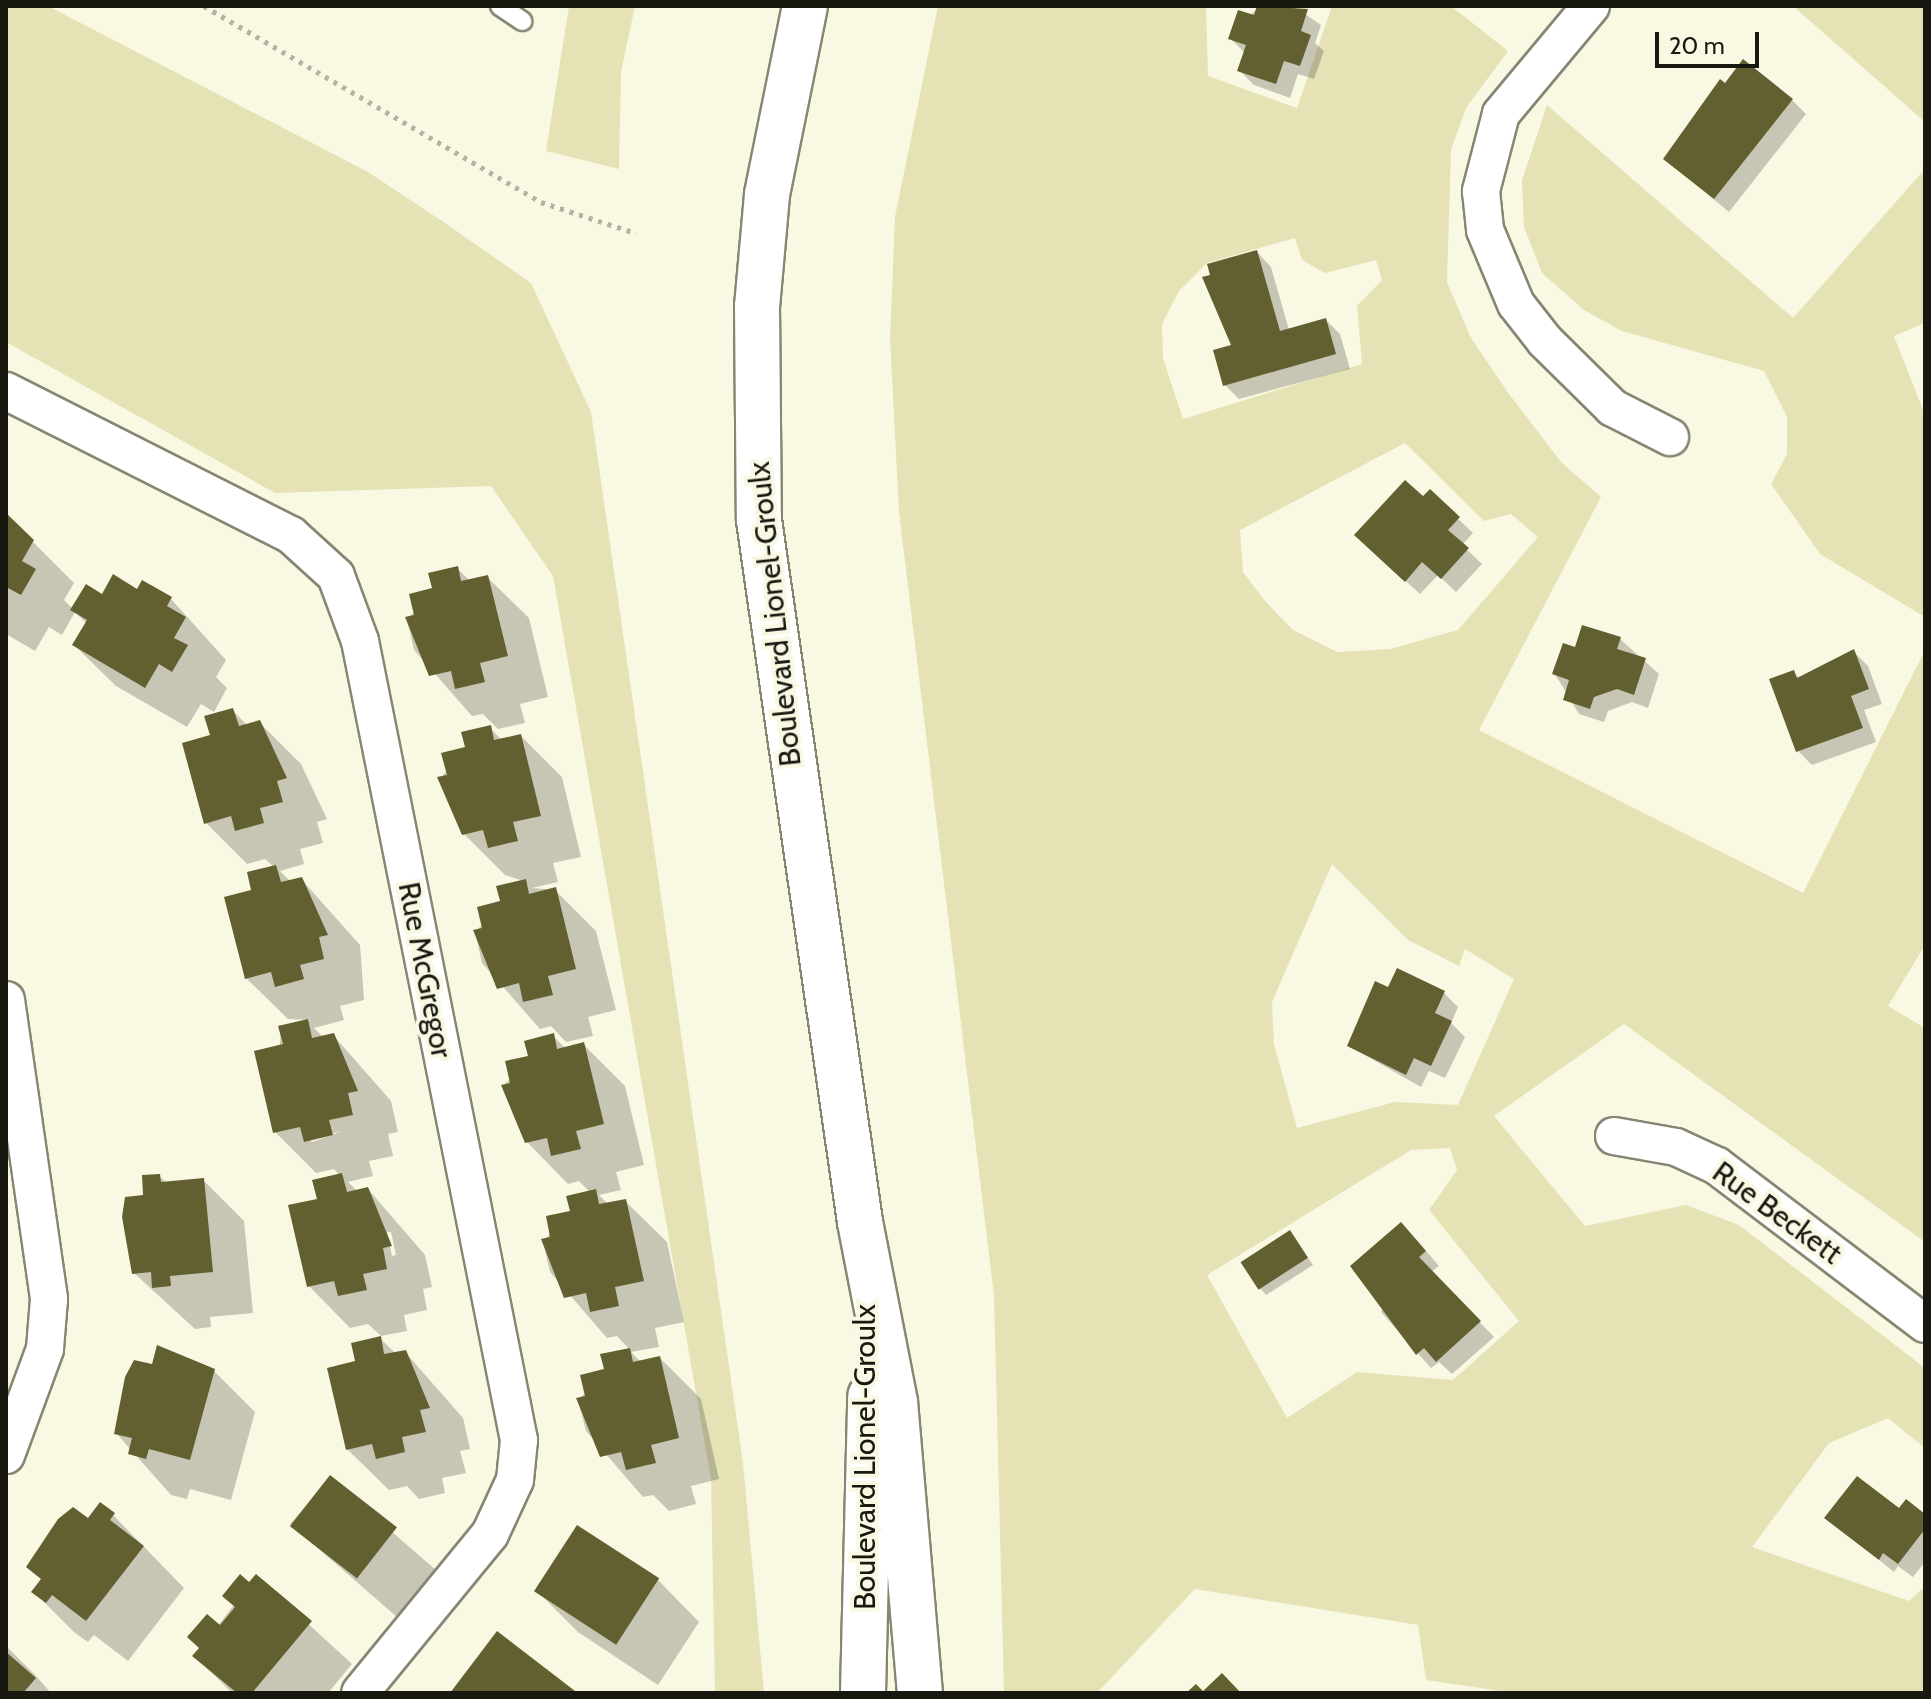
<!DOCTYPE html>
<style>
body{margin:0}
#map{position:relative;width:1931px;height:1699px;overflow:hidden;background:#f9f8e3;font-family:Cabin,sans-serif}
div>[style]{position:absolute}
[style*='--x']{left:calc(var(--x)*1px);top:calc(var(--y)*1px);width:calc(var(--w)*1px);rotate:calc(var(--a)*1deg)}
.green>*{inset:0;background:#e5e3b6}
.shadow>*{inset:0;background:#0003;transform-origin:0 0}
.building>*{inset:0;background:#625f30;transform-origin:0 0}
.path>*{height:5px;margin-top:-2.5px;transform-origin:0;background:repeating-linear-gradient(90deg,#b4b3a2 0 4px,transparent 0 10px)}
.roads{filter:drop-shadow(2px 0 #878673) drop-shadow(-2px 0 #878673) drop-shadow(0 2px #878673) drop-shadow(0 -2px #878673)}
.service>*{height:18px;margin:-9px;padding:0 9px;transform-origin:9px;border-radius:9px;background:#fff}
.minor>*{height:36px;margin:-18px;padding:0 18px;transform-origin:18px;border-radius:18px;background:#fff}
.secondary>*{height:44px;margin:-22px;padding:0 22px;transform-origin:22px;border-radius:22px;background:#fff}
span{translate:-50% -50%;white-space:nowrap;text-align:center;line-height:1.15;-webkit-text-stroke:8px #f9f8e3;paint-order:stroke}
.street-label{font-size:30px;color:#181811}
.frame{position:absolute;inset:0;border:8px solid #181811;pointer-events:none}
.scale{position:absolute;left:1655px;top:32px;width:104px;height:36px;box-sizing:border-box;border:4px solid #181811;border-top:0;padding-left:10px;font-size:24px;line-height:28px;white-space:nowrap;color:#181811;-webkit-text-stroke:6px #f9f8e3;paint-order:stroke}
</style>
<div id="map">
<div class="green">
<div style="clip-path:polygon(6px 6px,48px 6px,368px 172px,445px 223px,531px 283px,591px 412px,743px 1463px,764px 1693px,715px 1693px,711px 1479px,553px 576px,491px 486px,275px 493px,6px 342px)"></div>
<div style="clip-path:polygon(569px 6px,635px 6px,621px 72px,619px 169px,546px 151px)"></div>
<div style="clip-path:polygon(evenodd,938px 6px,1206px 6px,1208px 76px,1297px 108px,1332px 6px,1451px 6px,1508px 51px,1466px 108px,1451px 150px,1447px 282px,1471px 338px,1509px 394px,1561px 462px,1601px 497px,1479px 730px,1803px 893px,1925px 650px,1925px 945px,1888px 1006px,1925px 1028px,1925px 1242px,1624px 1024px,1494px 1116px,1585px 1226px,1686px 1205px,1739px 1225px,1925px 1368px,1925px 1448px,1888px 1418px,1829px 1443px,1752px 1547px,1909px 1601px,1925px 1586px,1925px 1693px,1514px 1693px,1426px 1680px,1418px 1625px,1195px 1589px,1097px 1693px,1004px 1693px,994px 1296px,899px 512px,890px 338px,895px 217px,938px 6px,1295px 238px,1302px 260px,1325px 273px,1376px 260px,1382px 280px,1357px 306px,1362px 364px,1183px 419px,1163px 358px,1162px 324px,1179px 291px,1207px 263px,1295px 238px,938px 6px,1405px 443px,1484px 521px,1511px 514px,1538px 537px,1458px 630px,1390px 649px,1337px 652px,1293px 630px,1265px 601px,1243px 572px,1240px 530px,1405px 443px,938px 6px,1332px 864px,1408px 940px,1459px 966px,1465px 949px,1514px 979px,1458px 1105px,1395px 1102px,1297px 1128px,1274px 1044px,1272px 1002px,1332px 864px,938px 6px,1450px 1148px,1457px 1170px,1429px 1210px,1519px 1321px,1453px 1380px,1357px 1372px,1287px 1418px,1207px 1275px,1411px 1150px,1450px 1148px)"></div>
<div style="clip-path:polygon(1793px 6px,1925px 6px,1925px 122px)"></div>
<div style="clip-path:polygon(1547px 105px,1793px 318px,1925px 169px,1925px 323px,1894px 336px,1925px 415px,1925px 617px,1820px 554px,1771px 484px,1787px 454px,1787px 417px,1764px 371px,1622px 331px,1584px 310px,1542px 273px,1524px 227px,1522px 180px)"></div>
</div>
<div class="shadow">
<div style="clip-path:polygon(1259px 6px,1293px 6px,1321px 25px,1315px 43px,1324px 51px,1314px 79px,1298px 74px,1290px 98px,1254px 85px,1240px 71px,1246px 54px,1230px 38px)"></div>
<div style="clip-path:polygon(1792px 100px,1806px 114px,1729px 212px,1665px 159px)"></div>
<div style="clip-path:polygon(1257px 252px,1271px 267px,1289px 330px,1326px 320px,1340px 334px,1350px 369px,1239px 399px,1225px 385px)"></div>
<div style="clip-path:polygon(1430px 492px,1473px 533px,1462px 545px,1482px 564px,1456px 592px,1438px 575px,1420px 594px,1371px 549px)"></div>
<div style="clip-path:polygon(6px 515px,74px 583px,64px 600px,73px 609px,138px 592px,171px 599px,226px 660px,216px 677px,227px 688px,214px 712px,201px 704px,187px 727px,116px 686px,74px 645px,87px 624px,75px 612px,62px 635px,49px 627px,35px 651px,6px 634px)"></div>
<div style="clip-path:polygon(457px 568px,470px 581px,487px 577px,529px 618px,548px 697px,520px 704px,525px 723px,498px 729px,483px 714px,472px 716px,414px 650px,407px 619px)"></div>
<div style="clip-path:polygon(1620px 639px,1659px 674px,1648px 708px,1632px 702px,1608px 711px,1604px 722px,1579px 714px,1555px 674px,1576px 649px)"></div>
<div style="clip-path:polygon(1854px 652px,1868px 666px,1882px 704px,1864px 710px,1876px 742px,1812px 765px,1798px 751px,1794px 673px,1800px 679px)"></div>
<div style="clip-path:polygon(evenodd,233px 711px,248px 726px,260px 723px,301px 764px,327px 819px,317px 822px,323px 843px,300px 849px,304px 864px,280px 871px,291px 882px,301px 879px,360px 945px,364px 1000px,340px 1006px,344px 1020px,314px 1028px,323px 1037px,333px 1035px,391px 1101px,398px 1132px,388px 1134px,393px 1156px,369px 1161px,373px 1176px,348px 1182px,357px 1191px,368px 1189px,425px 1255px,432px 1287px,423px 1289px,427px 1310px,404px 1315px,407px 1331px,381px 1336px,368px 1324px,350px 1328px,309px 1286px,319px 1200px,340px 1176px,334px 1169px,316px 1173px,275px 1132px,281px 1027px,311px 1020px,288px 1019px,246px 978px,254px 892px,274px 867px,265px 859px,247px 864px,206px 823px,212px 736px,233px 711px,342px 1131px,312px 1142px,309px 1139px,342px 1131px,233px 711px,387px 1232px,391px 1232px,396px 1255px,392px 1256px,387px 1232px)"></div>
<div style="clip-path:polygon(490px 728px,502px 740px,521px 736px,562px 777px,581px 857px,553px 863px,558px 882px,532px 888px,555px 890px,596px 931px,616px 1010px,588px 1017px,593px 1036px,566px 1042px,551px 1026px,540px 1029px,482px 963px,475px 932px,524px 881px,505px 875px,464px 834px,440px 778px)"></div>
<div style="clip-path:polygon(1389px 989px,1444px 993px,1458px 1007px,1451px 1023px,1465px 1037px,1445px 1078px,1429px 1071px,1421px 1087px,1349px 1046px)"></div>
<div style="clip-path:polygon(553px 1036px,566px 1049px,583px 1044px,625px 1086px,644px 1165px,616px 1172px,621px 1190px,599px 1195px,608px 1204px,625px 1201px,667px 1242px,684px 1322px,655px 1328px,659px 1347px,631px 1352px,641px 1362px,660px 1358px,701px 1399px,719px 1479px,691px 1486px,696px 1504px,669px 1511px,653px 1495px,643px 1497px,586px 1431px,578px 1400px,630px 1350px,617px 1336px,607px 1338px,550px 1272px,543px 1241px,591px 1193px,579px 1181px,568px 1184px,527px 1142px,503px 1086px)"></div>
<div style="clip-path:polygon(159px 1176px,167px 1183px,203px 1180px,244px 1221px,253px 1313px,210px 1317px,211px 1327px,195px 1329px,134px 1273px,145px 1197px)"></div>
<div style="clip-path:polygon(1290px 1233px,1313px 1265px,1266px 1295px,1260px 1288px)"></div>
<div style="clip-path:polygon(1415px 1238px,1439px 1266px,1431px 1272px,1494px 1337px,1452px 1374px,1439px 1362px,1431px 1368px,1381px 1312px)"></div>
<div style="clip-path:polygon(380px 1338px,396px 1354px,405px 1352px,463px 1418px,470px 1449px,460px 1451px,466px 1473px,442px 1478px,445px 1493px,419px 1499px,407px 1486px,389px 1490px,347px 1449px,357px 1363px)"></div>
<div style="clip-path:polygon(153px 1367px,214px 1371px,255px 1412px,231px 1500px,190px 1489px,187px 1499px,171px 1495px,116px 1433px)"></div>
<div style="left:330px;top:1478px;width:141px;height:61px;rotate:41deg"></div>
<div style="clip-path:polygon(1899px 1511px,1925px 1517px,1925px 1562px,1913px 1577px,1898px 1566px,1894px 1572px,1827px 1518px)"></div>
<div style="clip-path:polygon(113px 1515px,184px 1588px,128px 1661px,94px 1635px,88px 1642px,75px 1633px,34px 1592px,42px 1580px,29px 1567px,88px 1521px)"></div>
<div style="clip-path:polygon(256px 1576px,352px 1664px,328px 1693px,232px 1693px,195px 1656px)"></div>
<div style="clip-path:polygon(658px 1580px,699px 1622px,658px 1685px,578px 1632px,537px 1591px)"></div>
<div style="clip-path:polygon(6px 1646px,35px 1675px,51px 1693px,6px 1693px)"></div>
</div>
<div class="building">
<div style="clip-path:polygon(1257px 6px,1308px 9px,1301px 31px,1311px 35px,1300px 66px,1284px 61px,1276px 84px,1237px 71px,1246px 45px,1228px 39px,1238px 10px,1254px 15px)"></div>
<div style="clip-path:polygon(1743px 59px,1793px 99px,1714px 199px,1663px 159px,1720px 79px,1725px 83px)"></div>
<div style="clip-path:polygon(1257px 250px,1280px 331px,1326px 318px,1336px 354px,1223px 386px,1213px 350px,1231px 345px,1202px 277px,1210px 275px,1207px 264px)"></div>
<div style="clip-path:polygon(1405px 480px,1423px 496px,1430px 489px,1460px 517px,1448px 530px,1469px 548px,1441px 579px,1422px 562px,1405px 582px,1354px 535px)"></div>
<div style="clip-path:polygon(6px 513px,34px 540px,22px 561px,36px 569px,21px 595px,6px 587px)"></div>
<div style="clip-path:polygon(458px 566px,461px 581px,488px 575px,508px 656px,480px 663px,485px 682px,455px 689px,451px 671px,429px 676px,405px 617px,414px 615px,409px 594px,432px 588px,428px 573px)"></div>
<div style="clip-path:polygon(113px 574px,137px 589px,142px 580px,172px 597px,167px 606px,186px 617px,174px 638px,188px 645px,172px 672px,159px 664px,145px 688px,72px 645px,87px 620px,70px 610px,86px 584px,102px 594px)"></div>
<div style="clip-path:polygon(1582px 625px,1621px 637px,1617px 649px,1646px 658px,1634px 695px,1617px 689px,1594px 697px,1590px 709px,1563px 700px,1569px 680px,1552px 674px,1563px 643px,1575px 647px)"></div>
<div style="clip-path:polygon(1854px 649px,1869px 689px,1851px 696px,1863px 728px,1796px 752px,1769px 679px,1794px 670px,1797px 678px)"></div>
<div style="clip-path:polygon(233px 708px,239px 726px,260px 720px,287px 778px,277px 781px,283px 802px,260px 808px,264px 823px,235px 831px,231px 816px,204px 824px,182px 743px,210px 735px,204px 716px)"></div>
<div style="clip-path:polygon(491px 725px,494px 740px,521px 734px,541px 816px,513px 822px,518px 841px,488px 848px,483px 830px,462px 835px,437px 777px,447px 775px,441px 753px,465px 747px,461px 732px)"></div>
<div style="clip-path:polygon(276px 865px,281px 882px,302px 877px,328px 935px,319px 937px,324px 959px,300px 965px,304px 979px,275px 987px,271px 972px,245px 979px,224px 897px,251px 890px,247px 872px)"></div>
<div style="clip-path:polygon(526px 879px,529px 894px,556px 887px,576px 969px,548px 976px,553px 995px,523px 1002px,519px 983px,497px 989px,473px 930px,482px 928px,477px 907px,500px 901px,496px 886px)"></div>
<div style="clip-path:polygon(1397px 968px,1445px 991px,1435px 1013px,1452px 1021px,1431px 1066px,1414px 1058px,1406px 1075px,1347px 1046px,1375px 981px,1388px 987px)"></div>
<div style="clip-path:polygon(308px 1019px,312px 1038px,334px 1033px,358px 1091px,348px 1093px,353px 1115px,329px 1120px,333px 1135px,304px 1142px,300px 1127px,273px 1133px,254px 1051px,283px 1044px,278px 1026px)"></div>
<div style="clip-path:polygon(554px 1033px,557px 1049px,584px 1042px,604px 1124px,576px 1131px,581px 1149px,551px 1156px,547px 1138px,525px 1143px,501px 1085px,510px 1083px,505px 1061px,528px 1056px,524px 1041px)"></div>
<div style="clip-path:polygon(342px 1173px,347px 1192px,368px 1187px,392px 1246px,383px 1248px,387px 1269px,363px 1274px,367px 1290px,338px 1296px,334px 1281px,307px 1287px,288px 1205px,317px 1199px,312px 1180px)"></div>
<div style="clip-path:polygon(160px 1174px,161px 1182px,204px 1178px,213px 1272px,170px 1276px,171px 1286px,152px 1288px,151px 1272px,132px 1274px,122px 1217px,125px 1197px,143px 1195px,142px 1175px)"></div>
<div style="clip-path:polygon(596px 1189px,599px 1204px,626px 1199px,644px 1281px,615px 1287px,619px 1306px,590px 1312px,586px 1293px,564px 1298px,541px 1239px,550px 1237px,546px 1216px,570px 1211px,566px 1196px)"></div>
<div style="clip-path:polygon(1401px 1222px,1426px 1251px,1419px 1257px,1481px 1321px,1436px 1362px,1424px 1348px,1416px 1355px,1350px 1266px)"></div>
<div style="left:1290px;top:1230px;width:33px;height:59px;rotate:57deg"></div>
<div style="clip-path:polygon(381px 1336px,384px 1354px,406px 1350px,430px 1408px,420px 1410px,426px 1432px,402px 1437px,405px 1452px,376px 1459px,372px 1444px,346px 1450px,327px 1368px,355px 1361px,351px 1343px)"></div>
<div style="clip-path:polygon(157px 1345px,215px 1369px,190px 1460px,149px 1449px,146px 1459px,128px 1454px,132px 1438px,114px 1434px,125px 1377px,134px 1360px,152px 1364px)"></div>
<div style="clip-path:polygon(630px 1348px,633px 1362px,660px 1356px,679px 1438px,651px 1445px,656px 1463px,626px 1470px,621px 1452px,600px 1457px,576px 1398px,585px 1396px,580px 1375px,604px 1369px,600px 1354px)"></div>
<div style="left:330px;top:1475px;width:85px;height:65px;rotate:38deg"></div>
<div style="clip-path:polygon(1857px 1476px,1899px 1508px,1906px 1499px,1925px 1514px,1925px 1529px,1898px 1564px,1883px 1553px,1879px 1560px,1824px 1518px)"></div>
<div style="clip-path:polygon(100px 1502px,115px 1513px,110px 1520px,144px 1546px,86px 1621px,52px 1595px,46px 1603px,31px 1592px,41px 1579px,26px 1567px,58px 1519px,73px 1507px,88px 1518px)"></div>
<div style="left:577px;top:1525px;width:98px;height:79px;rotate:33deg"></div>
<div style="clip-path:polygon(240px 1574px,249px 1582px,256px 1574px,312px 1621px,252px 1693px,237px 1693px,192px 1656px,199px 1648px,187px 1637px,207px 1614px,220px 1625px,235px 1607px,222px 1596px)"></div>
<div style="clip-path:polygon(497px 1631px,575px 1691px,574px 1693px,450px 1693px)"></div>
<div style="clip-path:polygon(6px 1652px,36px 1678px,23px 1693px,6px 1693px)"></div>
<div style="clip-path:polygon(1222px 1673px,1241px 1693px,1186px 1693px,1196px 1684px,1203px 1691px)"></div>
</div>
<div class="path">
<div style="--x:204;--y:6;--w:390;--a:30.2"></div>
<div style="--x:541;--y:202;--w:100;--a:18.1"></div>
</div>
<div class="roads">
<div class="service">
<div style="--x:500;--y:6;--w:27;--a:34"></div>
</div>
<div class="minor">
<div style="--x:1591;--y:6;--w:141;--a:129.8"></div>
<div style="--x:1501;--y:114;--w:80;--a:104.6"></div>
<div style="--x:1481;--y:191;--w:39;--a:84"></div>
<div style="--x:1485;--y:230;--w:80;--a:67.3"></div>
<div style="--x:1516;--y:304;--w:47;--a:51.9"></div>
<div style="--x:1545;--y:341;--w:95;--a:44.6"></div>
<div style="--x:1613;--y:408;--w:64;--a:27"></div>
<div style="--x:6;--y:391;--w:319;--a:26.8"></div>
<div style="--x:291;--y:535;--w:61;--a:42.3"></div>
<div style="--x:336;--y:576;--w:69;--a:69.7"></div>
<div style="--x:360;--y:641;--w:815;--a:78.75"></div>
<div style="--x:519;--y:1440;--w:40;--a:95.7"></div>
<div style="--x:515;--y:1480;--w:60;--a:114.8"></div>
<div style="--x:490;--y:1534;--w:205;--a:129.3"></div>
<div style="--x:6;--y:1000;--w:302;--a:81.8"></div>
<div style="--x:49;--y:1299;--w:50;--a:94.6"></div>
<div style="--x:45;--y:1349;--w:113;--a:110.2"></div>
<div style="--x:1614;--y:1136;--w:63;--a:10.1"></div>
<div style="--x:1676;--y:1147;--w:45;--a:24.9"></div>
<div style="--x:1717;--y:1166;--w:261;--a:37.2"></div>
</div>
<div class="secondary">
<div style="--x:805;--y:6;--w:193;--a:101.4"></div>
<div style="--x:767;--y:195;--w:111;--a:95.1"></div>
<div style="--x:757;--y:306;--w:214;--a:89.5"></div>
<div style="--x:759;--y:520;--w:709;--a:81.81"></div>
<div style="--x:860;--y:1222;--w:183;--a:79"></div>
<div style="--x:895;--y:1402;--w:292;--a:85.1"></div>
<div style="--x:863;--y:1693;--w:297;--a:-88.6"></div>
</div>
</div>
<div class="street-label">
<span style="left:775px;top:614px;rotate:-96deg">Boulevard Lionel-Groulx</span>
<span style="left:425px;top:970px;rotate:79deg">Rue McGregor</span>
<span style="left:1777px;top:1213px;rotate:36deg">Rue Beckett</span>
<span style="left:865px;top:1457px;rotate:-90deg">Boulevard Lionel-Groulx</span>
</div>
<div class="frame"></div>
<div class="scale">20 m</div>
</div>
